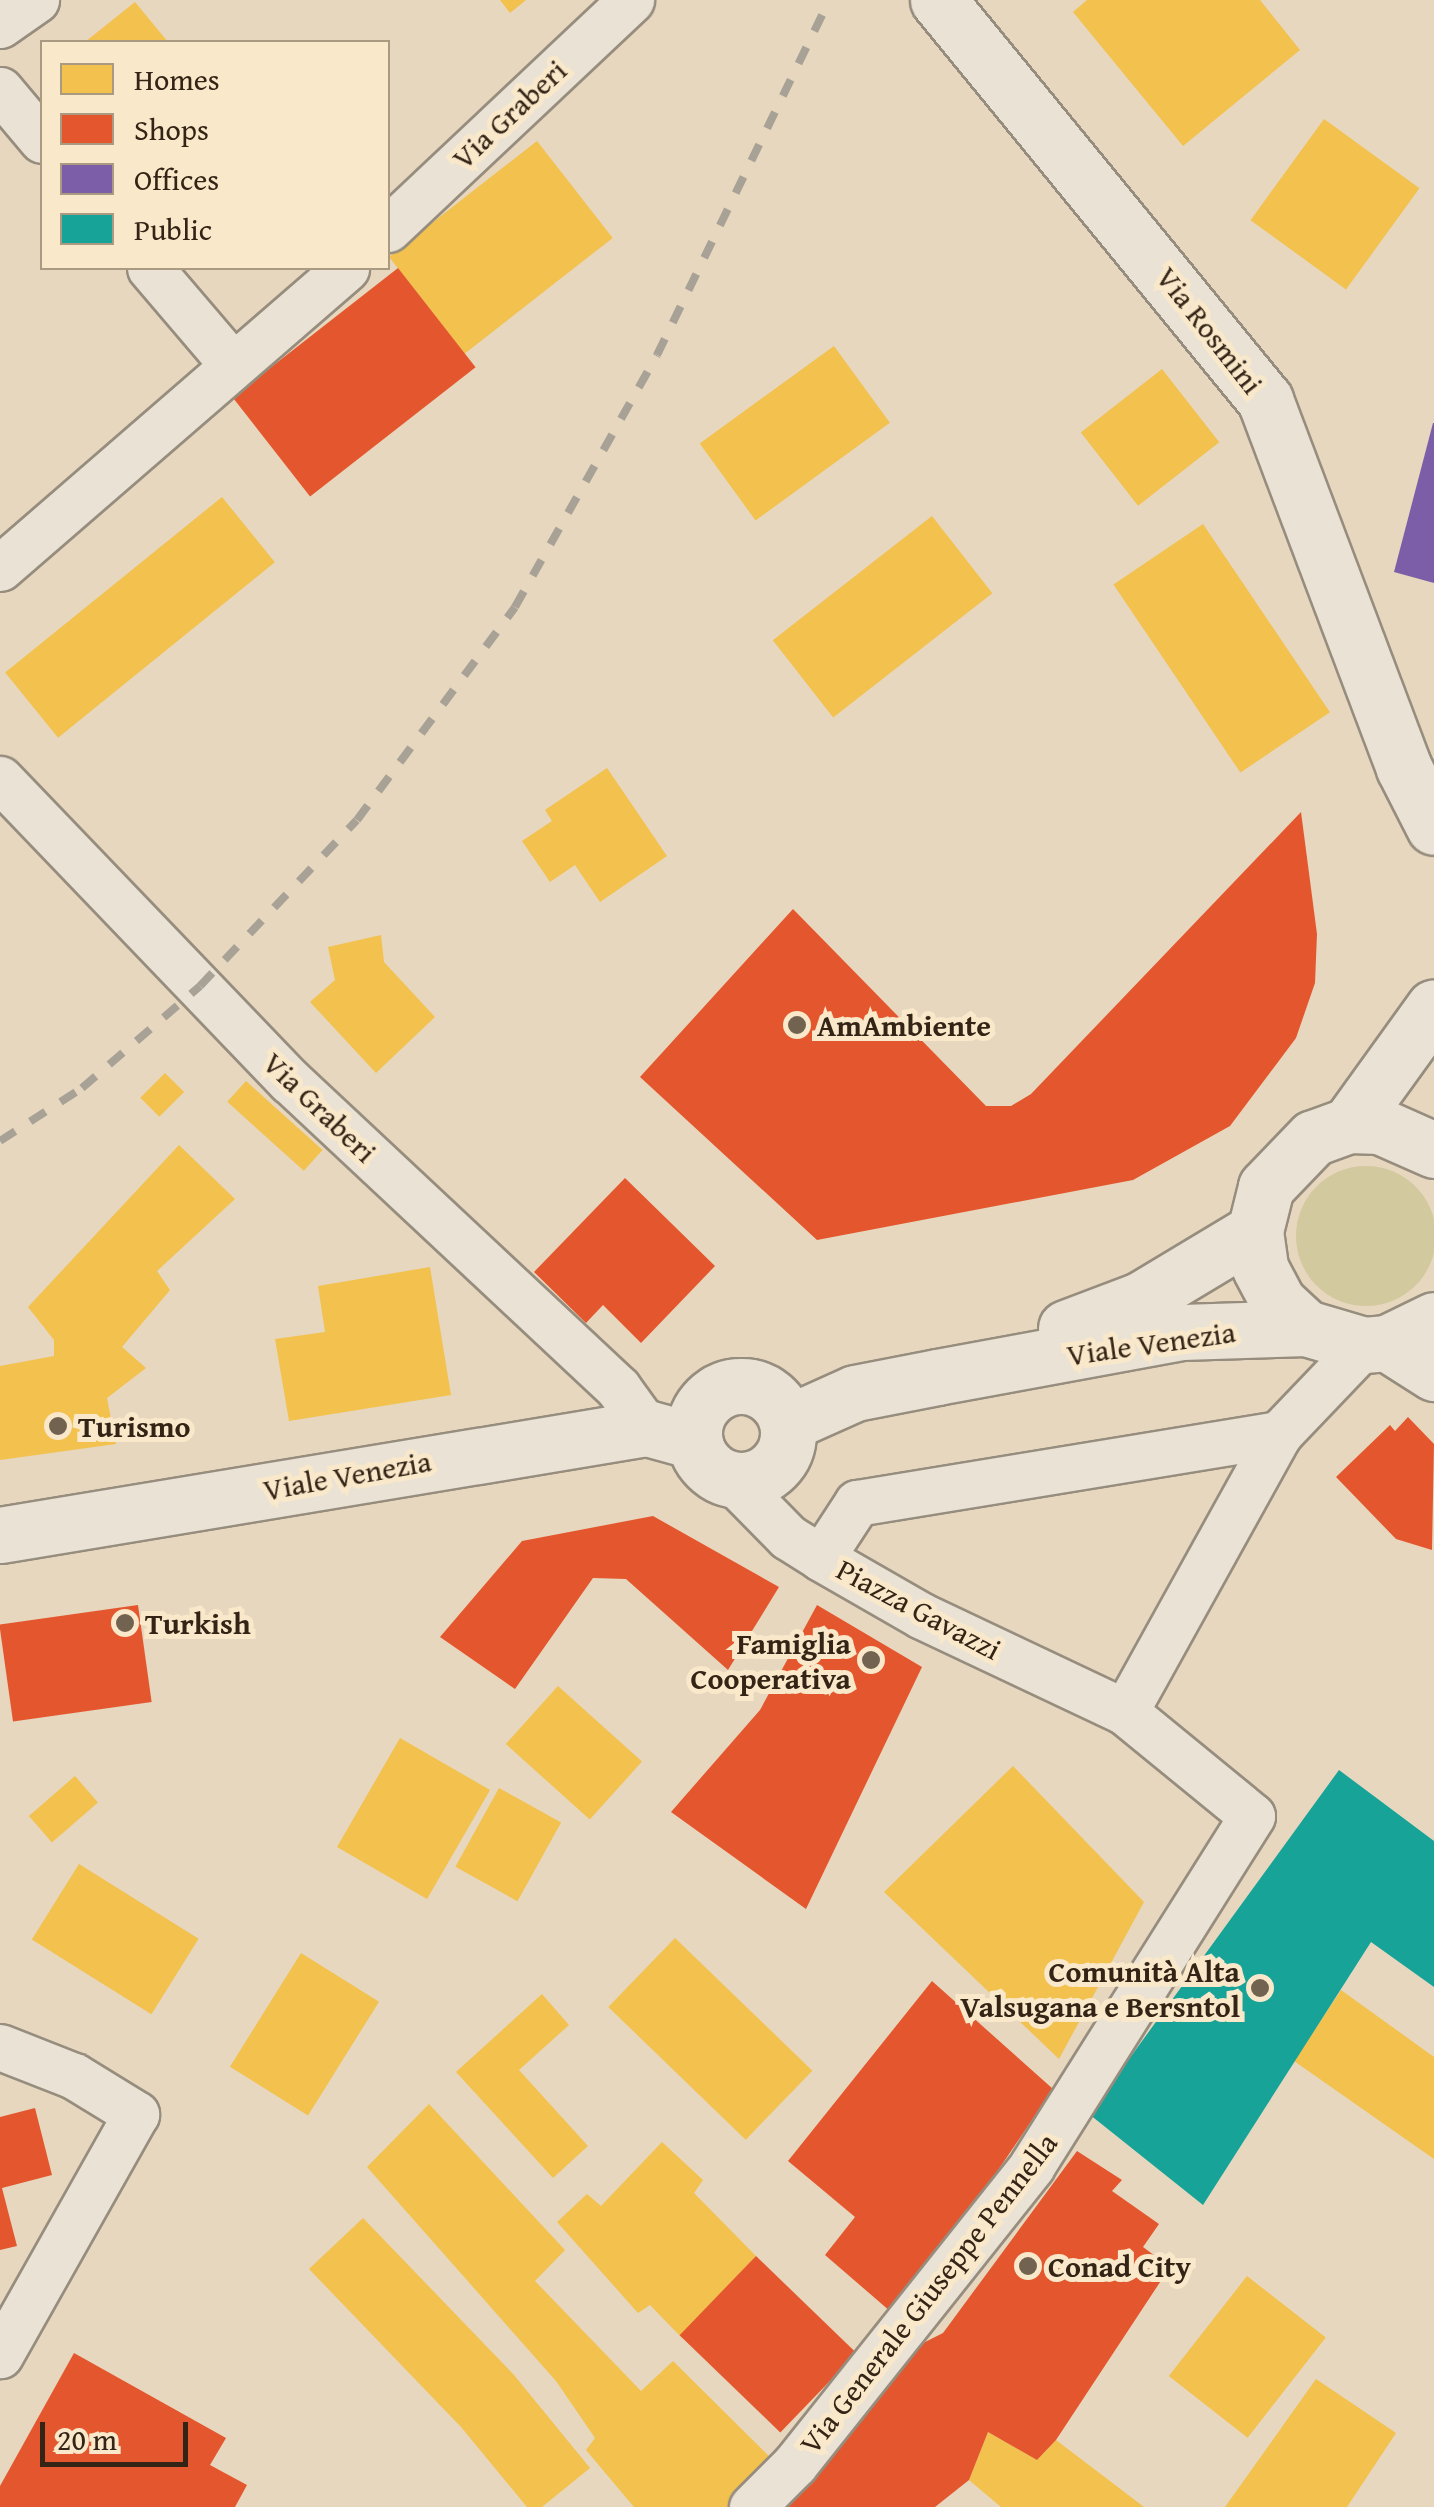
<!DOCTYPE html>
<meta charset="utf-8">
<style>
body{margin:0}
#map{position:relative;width:1434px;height:2507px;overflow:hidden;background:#e6d7be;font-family:"Gentium Book Plus",serif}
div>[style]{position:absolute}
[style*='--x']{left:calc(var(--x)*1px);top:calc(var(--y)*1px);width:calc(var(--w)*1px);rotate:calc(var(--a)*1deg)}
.green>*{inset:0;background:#d3c99f}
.round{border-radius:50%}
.homes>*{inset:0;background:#f2c14e;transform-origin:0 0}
.shops>*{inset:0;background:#e4572e;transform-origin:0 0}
.offices>*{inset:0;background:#7b5ea7}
.public>*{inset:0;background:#17a398}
.roads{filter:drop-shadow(2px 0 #978d7e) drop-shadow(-2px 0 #978d7e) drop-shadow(0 2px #978d7e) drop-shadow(0 -2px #978d7e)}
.street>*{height:45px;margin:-22.5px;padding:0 22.5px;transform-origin:22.5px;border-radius:22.5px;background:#e9e2d5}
.secondary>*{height:55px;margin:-27.5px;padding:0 27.5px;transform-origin:27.5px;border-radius:27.5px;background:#e9e2d5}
.secondary>.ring{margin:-27.5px;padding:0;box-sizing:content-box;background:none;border:55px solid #e9e2d5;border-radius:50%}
.rail>*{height:8px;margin-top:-4px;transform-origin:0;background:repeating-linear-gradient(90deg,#a8a196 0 18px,transparent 0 36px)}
.dots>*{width:28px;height:28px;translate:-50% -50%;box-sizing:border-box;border:5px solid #f9e8ca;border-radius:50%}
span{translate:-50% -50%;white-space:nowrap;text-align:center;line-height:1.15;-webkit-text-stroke:10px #f9e8ca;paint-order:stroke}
.street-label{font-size:30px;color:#342416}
.poi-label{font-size:30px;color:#342416;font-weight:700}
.left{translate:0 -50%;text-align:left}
.right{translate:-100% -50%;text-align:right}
.legend{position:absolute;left:40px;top:40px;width:350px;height:230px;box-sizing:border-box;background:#f9e8ca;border:2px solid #aa9a82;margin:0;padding:12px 18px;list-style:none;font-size:30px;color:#342416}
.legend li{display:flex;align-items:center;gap:20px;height:50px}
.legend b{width:50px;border:2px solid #aa9a82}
.scale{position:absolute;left:40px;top:2422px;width:148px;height:45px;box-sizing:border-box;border:5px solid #342416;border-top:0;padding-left:12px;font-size:30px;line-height:35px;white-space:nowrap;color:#342416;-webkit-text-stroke:8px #f9e8ca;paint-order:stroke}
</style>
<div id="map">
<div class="green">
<div class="round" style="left:1296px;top:1166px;width:140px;height:140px"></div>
</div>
<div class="homes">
<div style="clip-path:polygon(500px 0,526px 0,510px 13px)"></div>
<div style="clip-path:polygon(1087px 0,1260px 0,1300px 50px,1183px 146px,1073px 12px)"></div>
<div style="clip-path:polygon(135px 2px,168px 42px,85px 42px)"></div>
<div style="left:1324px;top:119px;width:118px;height:125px;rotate:36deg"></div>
<div style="left:537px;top:141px;width:123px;height:188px;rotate:52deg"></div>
<div style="left:834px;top:346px;width:95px;height:166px;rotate:54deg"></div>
<div style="left:1162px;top:369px;width:93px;height:103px;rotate:52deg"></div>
<div style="left:222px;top:497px;width:84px;height:279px;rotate:51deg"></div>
<div style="left:932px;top:516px;width:98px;height:202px;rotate:52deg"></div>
<div style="left:1203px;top:524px;width:227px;height:108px;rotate:56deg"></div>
<div style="clip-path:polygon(607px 768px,667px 856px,600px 902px,575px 865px,550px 882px,522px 841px,552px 821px,545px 810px)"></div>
<div style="clip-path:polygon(381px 935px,384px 962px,435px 1017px,376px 1073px,310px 1002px,335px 980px,328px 947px)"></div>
<div style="left:165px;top:1073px;width:27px;height:35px;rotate:45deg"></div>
<div style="left:246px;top:1081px;width:103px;height:28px;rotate:42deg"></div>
<div style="clip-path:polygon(179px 1145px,235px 1199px,157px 1271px,170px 1290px,122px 1347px,146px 1368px,107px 1398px,116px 1444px,0 1460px,0 1366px,54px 1356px,54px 1340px,28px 1307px)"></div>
<div style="clip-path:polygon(430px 1267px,451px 1395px,289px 1421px,275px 1339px,325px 1332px,318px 1286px)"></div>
<div style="left:558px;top:1686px;width:113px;height:78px;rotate:42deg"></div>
<div style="left:400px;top:1738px;width:104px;height:126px;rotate:30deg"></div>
<div style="clip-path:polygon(1013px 1766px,1144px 1902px,1059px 2059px,884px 1892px)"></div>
<div style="left:75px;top:1776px;width:35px;height:61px;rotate:49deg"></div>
<div style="left:499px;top:1788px;width:71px;height:90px;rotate:29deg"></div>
<div style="left:79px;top:1864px;width:141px;height:89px;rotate:32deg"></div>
<div style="left:675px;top:1938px;width:191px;height:96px;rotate:44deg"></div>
<div style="left:301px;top:1953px;width:92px;height:134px;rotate:32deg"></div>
<div style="clip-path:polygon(1341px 1990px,1434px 2057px,1434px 2159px,1294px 2061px)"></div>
<div style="clip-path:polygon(542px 1994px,569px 2025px,519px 2070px,588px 2146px,553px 2178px,456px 2072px)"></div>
<div style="clip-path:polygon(429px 2104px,565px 2250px,535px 2281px,641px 2391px,673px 2361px,777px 2464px,733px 2507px,634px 2507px,586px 2450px,595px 2438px,556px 2381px,367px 2167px)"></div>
<div style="clip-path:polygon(662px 2142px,703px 2180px,694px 2193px,756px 2256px,682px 2338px,650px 2305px,638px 2313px,557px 2222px,587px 2194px,601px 2206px)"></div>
<div style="clip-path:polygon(363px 2218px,514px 2375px,590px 2468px,542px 2507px,527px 2507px,461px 2427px,309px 2269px)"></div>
<div style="left:1247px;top:2276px;width:100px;height:127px;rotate:38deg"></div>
<div style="clip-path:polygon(1316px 2379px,1396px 2433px,1347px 2507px,1225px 2507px)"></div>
<div style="clip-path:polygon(988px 2432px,1037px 2460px,1056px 2440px,1144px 2507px,1001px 2507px,969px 2480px)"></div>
</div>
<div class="shops">
<div style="left:398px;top:268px;width:126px;height:210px;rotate:52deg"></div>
<div style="clip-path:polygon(1301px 812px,1317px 934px,1315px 983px,1296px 1038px,1230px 1126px,1133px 1180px,817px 1240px,640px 1077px,793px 909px,986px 1106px,1011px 1106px,1031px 1094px)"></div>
<div style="clip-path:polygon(625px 1178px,715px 1266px,641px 1343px,603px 1305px,586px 1323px,534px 1272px)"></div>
<div style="clip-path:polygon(1408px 1417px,1434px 1444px,1432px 1550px,1396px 1539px,1336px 1477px,1390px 1425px,1395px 1431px)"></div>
<div style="clip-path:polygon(653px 1516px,779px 1587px,728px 1670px,626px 1579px,593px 1578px,515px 1689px,440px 1637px,522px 1541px)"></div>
<div style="left:138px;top:1605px;width:98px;height:140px;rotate:82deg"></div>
<div style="clip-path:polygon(817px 1605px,922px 1667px,806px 1909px,671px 1812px,760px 1710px)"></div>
<div style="clip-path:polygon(932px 1981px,1053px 2089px,898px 2318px,825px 2255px,855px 2217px,788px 2161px)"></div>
<div style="clip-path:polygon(35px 2108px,52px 2175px,2px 2188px,17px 2246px,0 2250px,0 2117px)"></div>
<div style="clip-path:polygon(1077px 2151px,1122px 2180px,1112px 2191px,1159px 2224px,1143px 2247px,1170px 2267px,1056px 2440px,1037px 2460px,988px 2432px,969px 2480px,935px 2507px,774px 2507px,919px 2345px,943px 2333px)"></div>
<div style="left:756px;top:2256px;width:140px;height:110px;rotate:44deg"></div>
<div style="clip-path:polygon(74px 2353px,226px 2438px,210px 2465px,247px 2485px,235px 2507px,0 2507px,0 2486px)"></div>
</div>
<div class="offices">
<div style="clip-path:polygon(1433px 423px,1434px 423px,1434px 583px,1394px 572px)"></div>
</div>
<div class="public">
<div style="clip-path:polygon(1339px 1770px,1434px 1841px,1434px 1987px,1371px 1942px,1203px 2205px,1089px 2114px)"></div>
</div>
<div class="roads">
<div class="street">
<div style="--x:0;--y:25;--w:44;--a:-34.8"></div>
<div style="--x:0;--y:90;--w:65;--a:50"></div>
<div style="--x:388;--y:229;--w:334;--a:-43.3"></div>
<div style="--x:150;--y:268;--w:125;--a:49.5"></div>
<div style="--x:0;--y:568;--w:458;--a:-40.9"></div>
<div style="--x:0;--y:779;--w:419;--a:46.2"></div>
<div style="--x:290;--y:1081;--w:449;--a:43.1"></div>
<div style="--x:618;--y:1388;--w:49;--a:54.1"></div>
<div style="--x:731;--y:1479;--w:81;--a:45.5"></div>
<div style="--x:788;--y:1537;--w:39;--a:32"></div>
<div style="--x:821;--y:1558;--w:116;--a:29.9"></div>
<div style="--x:922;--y:1616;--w:225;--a:25.3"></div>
<div style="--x:1125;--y:1712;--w:164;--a:39.3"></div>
<div style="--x:1252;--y:1816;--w:413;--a:122.2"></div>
<div style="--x:1032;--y:2166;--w:381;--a:128.5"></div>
<div style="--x:795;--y:2464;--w:61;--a:135"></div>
<div style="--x:821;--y:1558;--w:66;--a:-56.8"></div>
<div style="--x:857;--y:1503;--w:428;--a:-9.3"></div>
<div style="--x:1125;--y:1712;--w:318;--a:-61"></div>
<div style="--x:1279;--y:1434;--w:123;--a:-46.3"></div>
<div style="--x:0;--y:2047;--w:79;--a:21.4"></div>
<div style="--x:74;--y:2076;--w:73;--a:31.5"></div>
<div style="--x:136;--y:2114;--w:277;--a:119.4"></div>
</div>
<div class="secondary">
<div style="--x:938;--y:0;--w:517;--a:50.73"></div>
<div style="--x:1265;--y:400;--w:393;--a:69.3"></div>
<div style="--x:1404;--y:768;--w:66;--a:63"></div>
<div style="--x:1349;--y:1125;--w:145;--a:-54.2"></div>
<div style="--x:1434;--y:1150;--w:59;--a:-156"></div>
<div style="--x:1380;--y:1126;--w:31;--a:-178"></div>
<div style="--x:1349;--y:1125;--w:38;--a:160"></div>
<div style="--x:1313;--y:1138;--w:68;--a:133.8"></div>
<div style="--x:1266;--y:1187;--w:45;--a:104"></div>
<div style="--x:1255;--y:1231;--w:37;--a:82"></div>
<div style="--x:1260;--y:1268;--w:38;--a:62"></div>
<div style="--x:1278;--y:1302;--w:38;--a:43"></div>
<div style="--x:1306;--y:1328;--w:60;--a:16.3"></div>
<div style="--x:1364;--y:1345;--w:23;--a:-5"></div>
<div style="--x:1387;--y:1343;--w:52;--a:-26.1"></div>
<div style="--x:1066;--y:1328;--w:79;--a:-20.7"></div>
<div style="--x:1140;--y:1300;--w:134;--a:-31"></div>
<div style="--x:1387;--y:1343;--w:56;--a:32.6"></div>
<div class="ring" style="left:694px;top:1386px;width:39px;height:39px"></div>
<div style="--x:788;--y:1423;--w:73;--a:-24.1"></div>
<div style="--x:855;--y:1393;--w:84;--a:-11"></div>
<div style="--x:937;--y:1377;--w:249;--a:-10.4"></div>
<div style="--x:1182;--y:1332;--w:124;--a:-1.8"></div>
<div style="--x:0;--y:1535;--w:656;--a:-9.39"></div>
<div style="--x:647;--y:1428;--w:49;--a:15.5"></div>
</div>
</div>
<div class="rail">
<div style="--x:0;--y:1141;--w:98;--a:-32.9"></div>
<div style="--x:82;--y:1088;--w:156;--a:-40.8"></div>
<div style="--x:200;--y:986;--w:228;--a:-46.6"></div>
<div style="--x:357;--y:820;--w:265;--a:-53.4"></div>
<div style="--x:515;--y:607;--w:289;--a:-60.6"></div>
<div style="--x:657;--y:355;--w:394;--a:-64.1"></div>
</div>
<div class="dots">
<div style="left:797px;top:1025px;background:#726351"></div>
<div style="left:58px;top:1426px;background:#726351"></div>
<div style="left:125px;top:1623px;background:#726351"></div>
<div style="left:871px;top:1660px;background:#726351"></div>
<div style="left:1260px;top:1988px;background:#726351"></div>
<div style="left:1028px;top:2266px;background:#726351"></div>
</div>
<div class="street-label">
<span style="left:509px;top:114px;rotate:-43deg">Via Graberi</span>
<span style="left:1210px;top:330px;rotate:52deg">Via Rosmini</span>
<span style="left:320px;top:1107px;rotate:44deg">Via Graberi</span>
<span style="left:1151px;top:1343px;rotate:-8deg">Viale Venezia</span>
<span style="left:347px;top:1475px;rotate:-10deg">Viale Venezia</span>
<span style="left:919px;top:1609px;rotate:28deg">Piazza Gavazzi</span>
<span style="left:928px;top:2293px;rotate:-52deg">Via Generale Giuseppe Pennella</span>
</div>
<div class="poi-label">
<span class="left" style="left:817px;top:1025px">AmAmbiente</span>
<span class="left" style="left:78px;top:1426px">Turismo</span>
<span class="left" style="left:145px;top:1623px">Turkish</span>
<span class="right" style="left:851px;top:1660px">Famiglia<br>Cooperativa</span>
<span class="right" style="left:1240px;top:1988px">Comunità Alta<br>Valsugana e Bersntol</span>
<span class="left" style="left:1048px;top:2266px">Conad City</span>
</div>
<ul class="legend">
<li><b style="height:28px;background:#f2c14e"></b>Homes</li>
<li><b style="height:28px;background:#e4572e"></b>Shops</li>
<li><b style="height:28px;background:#7b5ea7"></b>Offices</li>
<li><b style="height:28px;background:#17a398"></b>Public</li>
</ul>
<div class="scale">20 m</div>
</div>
